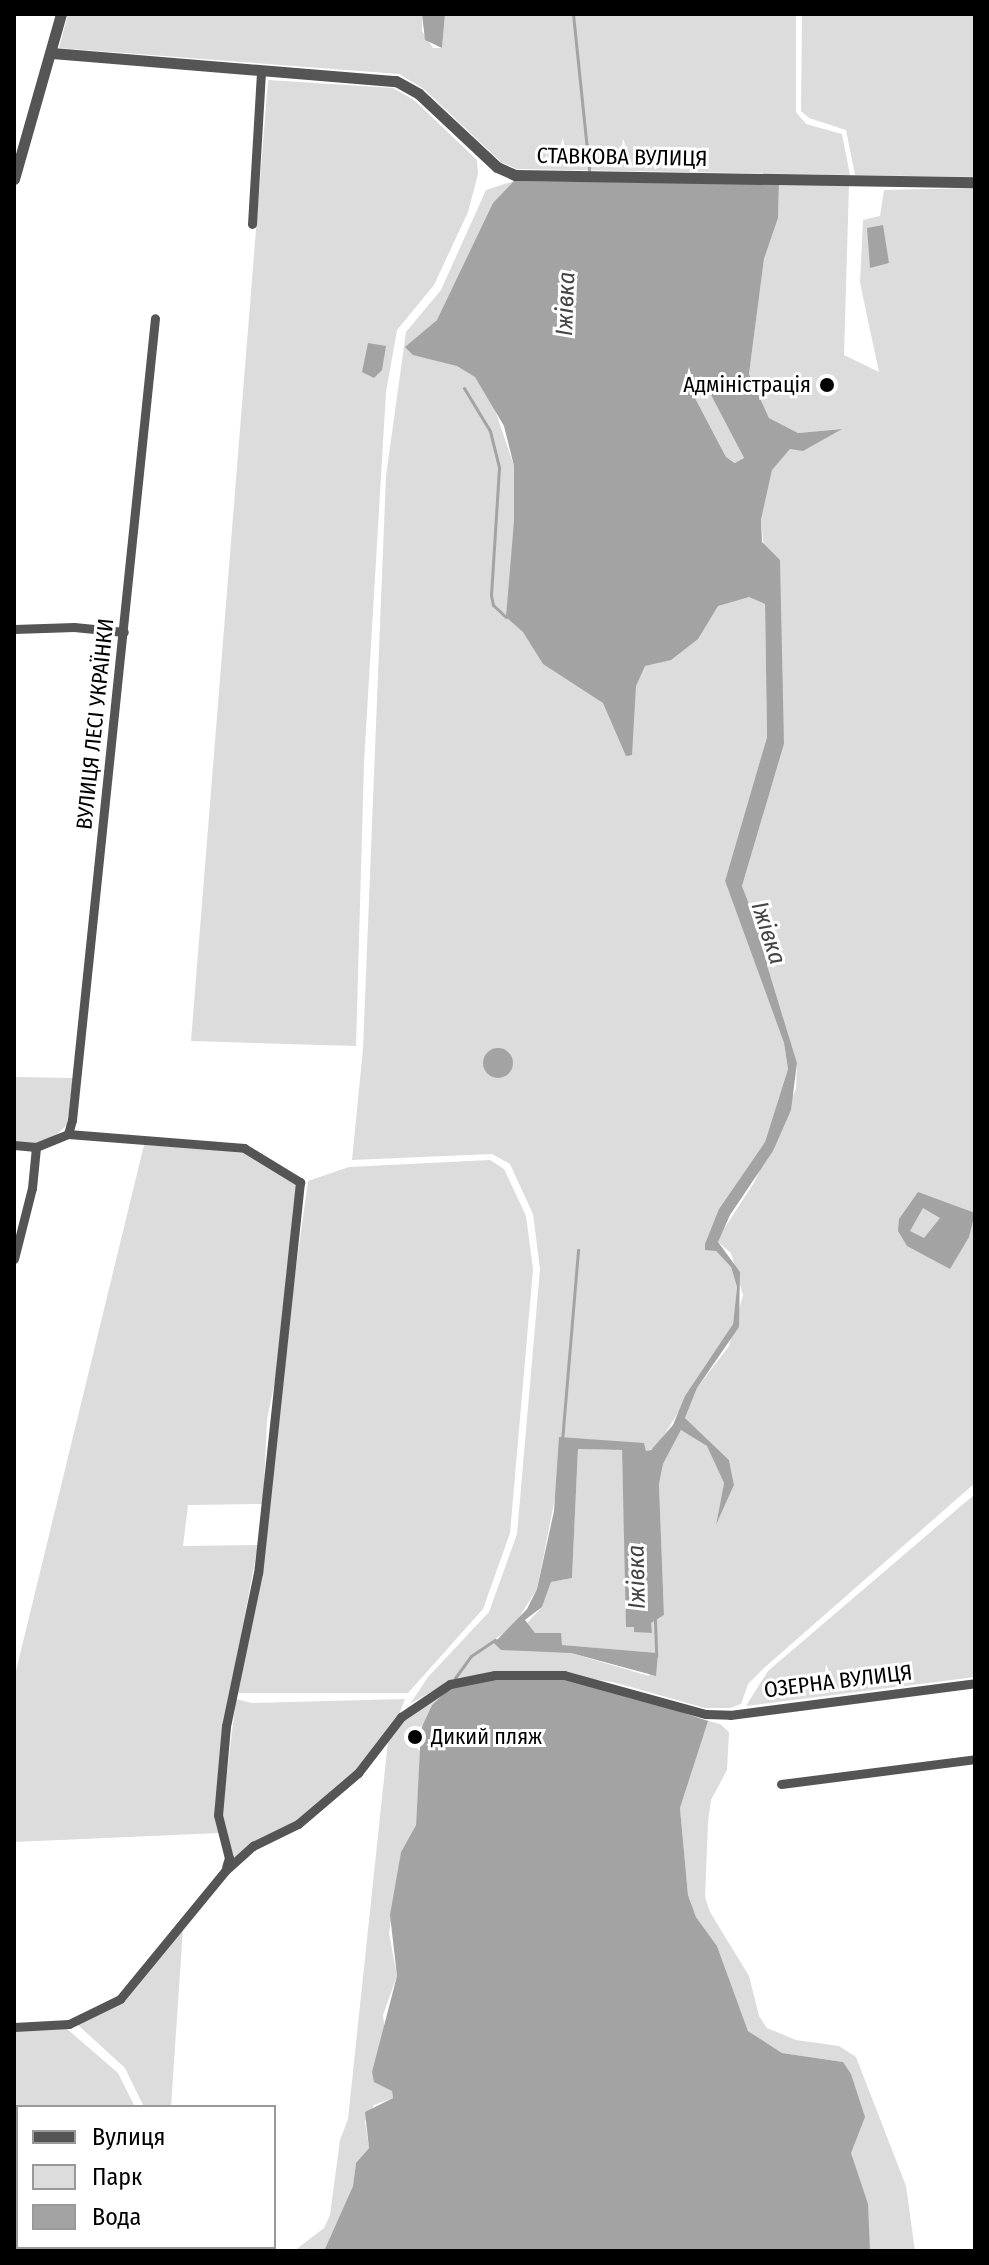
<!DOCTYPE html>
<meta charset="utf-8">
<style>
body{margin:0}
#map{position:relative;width:989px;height:2265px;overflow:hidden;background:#fff;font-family:"Fira Sans Condensed",sans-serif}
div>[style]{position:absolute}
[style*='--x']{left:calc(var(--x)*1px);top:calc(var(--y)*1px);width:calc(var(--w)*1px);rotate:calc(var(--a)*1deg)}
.green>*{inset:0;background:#dcdcdc}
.water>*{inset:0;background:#a3a3a3}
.round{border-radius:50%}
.stream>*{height:3px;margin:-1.5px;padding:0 1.5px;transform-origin:1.5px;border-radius:1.5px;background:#a3a3a3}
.minor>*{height:9px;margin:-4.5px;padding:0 4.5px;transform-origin:4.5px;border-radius:4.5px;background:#555}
.tertiary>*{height:11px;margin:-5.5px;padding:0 5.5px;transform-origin:5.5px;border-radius:5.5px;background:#555}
.dots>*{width:22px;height:22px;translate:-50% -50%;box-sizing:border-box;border:4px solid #fff;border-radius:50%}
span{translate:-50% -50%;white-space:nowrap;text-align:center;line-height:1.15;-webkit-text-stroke:6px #fff;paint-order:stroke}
.street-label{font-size:22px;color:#000}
.poi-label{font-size:22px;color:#000}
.right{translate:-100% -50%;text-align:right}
.left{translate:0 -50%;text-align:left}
.water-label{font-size:24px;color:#444;font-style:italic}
.frame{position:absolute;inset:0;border:16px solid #000;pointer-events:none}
.legend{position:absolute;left:16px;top:2105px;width:260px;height:144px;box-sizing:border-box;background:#fff;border:2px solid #999;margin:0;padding:10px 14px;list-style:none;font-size:24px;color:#000}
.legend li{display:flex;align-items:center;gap:16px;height:40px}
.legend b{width:40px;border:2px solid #999}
</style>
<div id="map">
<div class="green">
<div style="clip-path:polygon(68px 14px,422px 14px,422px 31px,433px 48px,442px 48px,445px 14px,796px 14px,796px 112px,806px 124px,842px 134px,850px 175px,517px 169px,501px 162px,424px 89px,399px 74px,59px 48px)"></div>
<div style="clip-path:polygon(802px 14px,975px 14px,975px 177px,855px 175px,846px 130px,809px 118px,801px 111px)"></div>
<div style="clip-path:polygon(268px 80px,393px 88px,414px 100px,477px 160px,478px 174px,468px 212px,434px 285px,397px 330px,386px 392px,364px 763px,356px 1046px,191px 1041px)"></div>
<div style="clip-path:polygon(evenodd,514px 181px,849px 185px,844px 355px,879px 372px,860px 283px,863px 220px,880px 216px,884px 190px,975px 188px,975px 1483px,764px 1668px,748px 1684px,741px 1704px,730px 1708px,705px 1708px,613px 1682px,533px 1671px,455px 1678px,410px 1704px,428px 1677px,489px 1612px,517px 1534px,540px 1269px,533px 1214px,510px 1164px,492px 1154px,352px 1160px,363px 1049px,386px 476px,406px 332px,441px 290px,486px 190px,514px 181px,779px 184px,778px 218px,764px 259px,749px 374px,769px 418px,798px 433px,839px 429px,790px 449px,772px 469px,761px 520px,784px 744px,742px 886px,770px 960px,767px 965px,797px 1063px,796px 1089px,755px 1181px,720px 1235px,718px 1242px,731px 1253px,743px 1295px,729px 1346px,697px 1388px,685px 1418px,729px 1460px,734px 1485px,716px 1525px,724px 1483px,707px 1445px,681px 1430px,663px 1464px,659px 1484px,664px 1615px,634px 1632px,634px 1627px,627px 1627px,622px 1450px,578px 1449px,572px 1578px,551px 1582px,542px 1607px,525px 1625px,535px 1633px,561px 1633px,561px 1645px,658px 1653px,649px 1676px,571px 1653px,495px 1639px,513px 1627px,537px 1589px,557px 1488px,583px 1439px,644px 1444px,646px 1452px,658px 1445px,733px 1324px,737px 1287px,731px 1267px,716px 1251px,719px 1209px,765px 1142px,788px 1069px,784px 1043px,725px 881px,767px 737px,765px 604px,713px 581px,514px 521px,514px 466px,492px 401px,456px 350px,406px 347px,437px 320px,779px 184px)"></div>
<div style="clip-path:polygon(701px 376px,744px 458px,736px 463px,726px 457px,695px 398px,693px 383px)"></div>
<div style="clip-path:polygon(14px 1077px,73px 1078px,67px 1125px,55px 1136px,33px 1144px,14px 1142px)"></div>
<div style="clip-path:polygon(144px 1145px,241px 1151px,297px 1183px,282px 1345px,267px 1420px,263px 1504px,188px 1505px,183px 1546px,258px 1545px,230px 1694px,219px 1833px,14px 1842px,14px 1679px)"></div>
<div style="clip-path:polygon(490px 1160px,504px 1169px,526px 1216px,533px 1269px,510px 1533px,483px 1609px,408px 1693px,237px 1693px,308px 1181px,349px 1167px)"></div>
<div style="clip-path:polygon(975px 1494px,975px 1677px,746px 1706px,768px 1671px)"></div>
<div style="clip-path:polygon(495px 1678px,656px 1707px,720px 1724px,729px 1732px,727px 1770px,711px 1800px,708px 1822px,705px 1897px,710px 1912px,749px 1976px,759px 2016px,767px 2028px,796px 2040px,839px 2046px,856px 2057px,906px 2186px,915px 2251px,809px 2251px,843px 2062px,782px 2053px,748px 2031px,717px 1946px,696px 1917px,688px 1895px,680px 1808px,707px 1722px)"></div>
<div style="clip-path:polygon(451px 1687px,432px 1705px,427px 1723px,409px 1733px,409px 1741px,420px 1751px,416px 1825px,401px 1852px,389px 1933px,397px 1976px,383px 2015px,393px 2098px,374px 2105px,365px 2121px,369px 2148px,356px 2163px,353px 2186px,324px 2251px,294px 2251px,324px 2228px,330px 2215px,340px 2140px,348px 2119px,388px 1741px,404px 1719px)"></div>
<div style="clip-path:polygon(236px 1699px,252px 1703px,405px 1699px,399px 1715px,357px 1771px,296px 1822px,233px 1858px,222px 1814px)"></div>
<div style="clip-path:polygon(183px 1928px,171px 2107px,144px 2107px,125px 2068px,78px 2025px,123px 2002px)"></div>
<div style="clip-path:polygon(66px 2028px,118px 2073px,135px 2107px,18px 2107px,18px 2247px,194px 2251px,14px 2251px,14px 2031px)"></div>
</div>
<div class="water">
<div style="clip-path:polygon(422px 14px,445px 14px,442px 48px,425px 40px)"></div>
<div style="clip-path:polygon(evenodd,514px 181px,779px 184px,778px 218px,764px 259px,749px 374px,769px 418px,798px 433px,842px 429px,803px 451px,790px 449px,772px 470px,761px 520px,762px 542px,780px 560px,784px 744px,742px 886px,771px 961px,767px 965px,797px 1063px,791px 1110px,773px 1151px,730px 1215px,718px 1242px,740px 1272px,739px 1327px,697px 1388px,685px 1418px,729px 1460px,734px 1485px,716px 1525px,724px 1483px,707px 1446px,681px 1430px,663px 1464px,659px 1484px,664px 1615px,651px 1623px,652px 1633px,634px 1632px,634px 1627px,626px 1627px,622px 1450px,578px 1449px,572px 1578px,551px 1582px,542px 1607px,525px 1620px,535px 1633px,561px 1633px,562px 1645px,658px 1653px,656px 1676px,571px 1653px,501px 1650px,494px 1643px,527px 1609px,537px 1589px,554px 1511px,559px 1437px,644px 1443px,646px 1451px,651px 1450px,673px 1425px,685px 1396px,733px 1324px,737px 1287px,731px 1267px,716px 1251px,705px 1250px,705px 1244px,719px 1209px,765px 1142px,788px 1069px,784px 1043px,725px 881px,767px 737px,765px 604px,749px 597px,718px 606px,698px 639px,671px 660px,645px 666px,636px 686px,632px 755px,626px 756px,603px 703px,543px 664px,523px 632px,506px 617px,514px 521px,514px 466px,504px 426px,475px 377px,457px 366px,413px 355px,405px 347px,437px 320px,493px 203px,514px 181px,701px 376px,744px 458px,735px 463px,726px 457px,695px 398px,693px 383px,701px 376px)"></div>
<div style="clip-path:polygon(883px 225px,889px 263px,870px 268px,867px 228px)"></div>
<div style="clip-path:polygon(368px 343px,386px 346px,382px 370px,374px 378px,362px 372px)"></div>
<div class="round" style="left:483px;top:1048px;width:30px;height:30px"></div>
<div style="clip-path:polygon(evenodd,918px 1192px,975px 1213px,969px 1237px,950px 1269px,907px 1246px,898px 1231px,899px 1219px,918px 1192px,923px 1208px,940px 1218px,924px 1238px,910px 1231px,923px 1208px)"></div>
<div style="clip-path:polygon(495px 1678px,564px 1679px,612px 1689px,708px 1721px,680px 1808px,688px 1895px,696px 1917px,717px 1946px,748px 2031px,782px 2053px,843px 2062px,851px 2074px,865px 2117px,851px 2153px,868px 2204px,870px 2251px,324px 2251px,353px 2186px,356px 2163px,369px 2148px,365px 2112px,393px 2098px,392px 2091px,374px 2082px,372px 2072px,397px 1976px,390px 1915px,401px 1852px,416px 1825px,421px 1729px,432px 1705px,451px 1687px)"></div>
</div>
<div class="stream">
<div style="--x:573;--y:14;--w:157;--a:84.1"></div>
<div style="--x:464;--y:388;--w:50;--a:58.8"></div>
<div style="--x:490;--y:431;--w:38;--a:76"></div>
<div style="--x:499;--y:468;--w:127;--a:93.6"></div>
<div style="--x:491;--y:595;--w:10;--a:79"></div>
<div style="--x:493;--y:605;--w:18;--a:43"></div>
<div style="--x:562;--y:1441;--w:192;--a:-85.2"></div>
<div style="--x:655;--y:1620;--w:36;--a:88"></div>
<div style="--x:455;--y:1678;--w:27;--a:-54"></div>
<div style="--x:471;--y:1656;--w:29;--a:-34"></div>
</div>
<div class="minor">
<div style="--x:252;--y:224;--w:152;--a:-86.6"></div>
<div style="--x:14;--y:629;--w:60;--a:-1.9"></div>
<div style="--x:74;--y:627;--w:50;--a:5.7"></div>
<div style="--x:68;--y:1134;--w:177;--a:4.5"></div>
<div style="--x:244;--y:1148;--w:66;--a:31.3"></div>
<div style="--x:300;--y:1182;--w:393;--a:96.1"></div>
<div style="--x:258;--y:1573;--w:156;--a:101.8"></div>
<div style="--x:226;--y:1726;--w:89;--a:95.1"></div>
<div style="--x:218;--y:1815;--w:44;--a:75.7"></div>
<div style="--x:229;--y:1858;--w:9;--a:108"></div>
<div style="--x:14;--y:1145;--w:22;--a:5"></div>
<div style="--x:14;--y:1259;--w:73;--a:-75.8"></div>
<div style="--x:32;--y:1188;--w:41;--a:-84.4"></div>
<div style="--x:36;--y:1147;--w:35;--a:-22"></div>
<div style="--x:68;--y:1134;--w:15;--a:-74"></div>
<div style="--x:72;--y:1120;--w:806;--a:-84.09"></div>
<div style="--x:781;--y:1784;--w:196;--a:-7.3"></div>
<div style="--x:14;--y:2027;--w:55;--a:-3.1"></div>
<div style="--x:69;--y:2024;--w:57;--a:-26.1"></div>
<div style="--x:120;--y:1999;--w:166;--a:-50.6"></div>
<div style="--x:225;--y:1871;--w:38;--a:-42"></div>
<div style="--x:253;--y:1846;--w:50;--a:-26.1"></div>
<div style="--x:298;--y:1824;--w:79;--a:-40.4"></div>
<div style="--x:358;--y:1773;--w:71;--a:-52.5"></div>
<div style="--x:401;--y:1717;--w:59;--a:-34"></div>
<div style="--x:450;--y:1684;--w:46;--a:-11.3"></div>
<div style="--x:495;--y:1675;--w:69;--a:0"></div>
<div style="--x:564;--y:1675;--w:147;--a:15.4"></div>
<div style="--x:706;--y:1714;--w:24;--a:2"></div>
<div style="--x:730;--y:1715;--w:247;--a:-7.4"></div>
</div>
<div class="tertiary">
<div style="--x:52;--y:53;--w:345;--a:4.7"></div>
<div style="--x:396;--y:81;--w:26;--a:29"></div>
<div style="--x:419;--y:94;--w:107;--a:43.1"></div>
<div style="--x:497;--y:167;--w:20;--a:24"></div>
<div style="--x:515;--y:175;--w:460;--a:0.9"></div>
<div style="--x:14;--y:179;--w:172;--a:-74.1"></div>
</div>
<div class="dots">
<div style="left:827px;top:385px;background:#000"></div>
<div style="left:415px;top:1737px;background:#000"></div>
</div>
<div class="street-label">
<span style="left:622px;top:157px;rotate:1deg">СТАВКОВА ВУЛИЦЯ</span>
<span style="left:95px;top:724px;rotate:-84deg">ВУЛИЦЯ ЛЕСІ УКРАЇНКИ</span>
<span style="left:838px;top:1681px;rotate:-7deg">ОЗЕРНА ВУЛИЦЯ</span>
</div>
<div class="poi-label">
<span class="right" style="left:811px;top:385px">Адміністрація</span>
<span class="left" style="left:431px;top:1737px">Дикий пляж</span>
</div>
<div class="water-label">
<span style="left:566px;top:304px;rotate:-88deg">Іжівка</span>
<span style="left:768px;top:933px;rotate:72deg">Іжівка</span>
<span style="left:637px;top:1577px;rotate:-91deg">Іжівка</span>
</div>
<div class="frame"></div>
<ul class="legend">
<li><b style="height:10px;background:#555"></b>Вулиця</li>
<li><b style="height:22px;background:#dcdcdc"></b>Парк</li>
<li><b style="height:22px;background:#a3a3a3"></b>Вода</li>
</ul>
</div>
